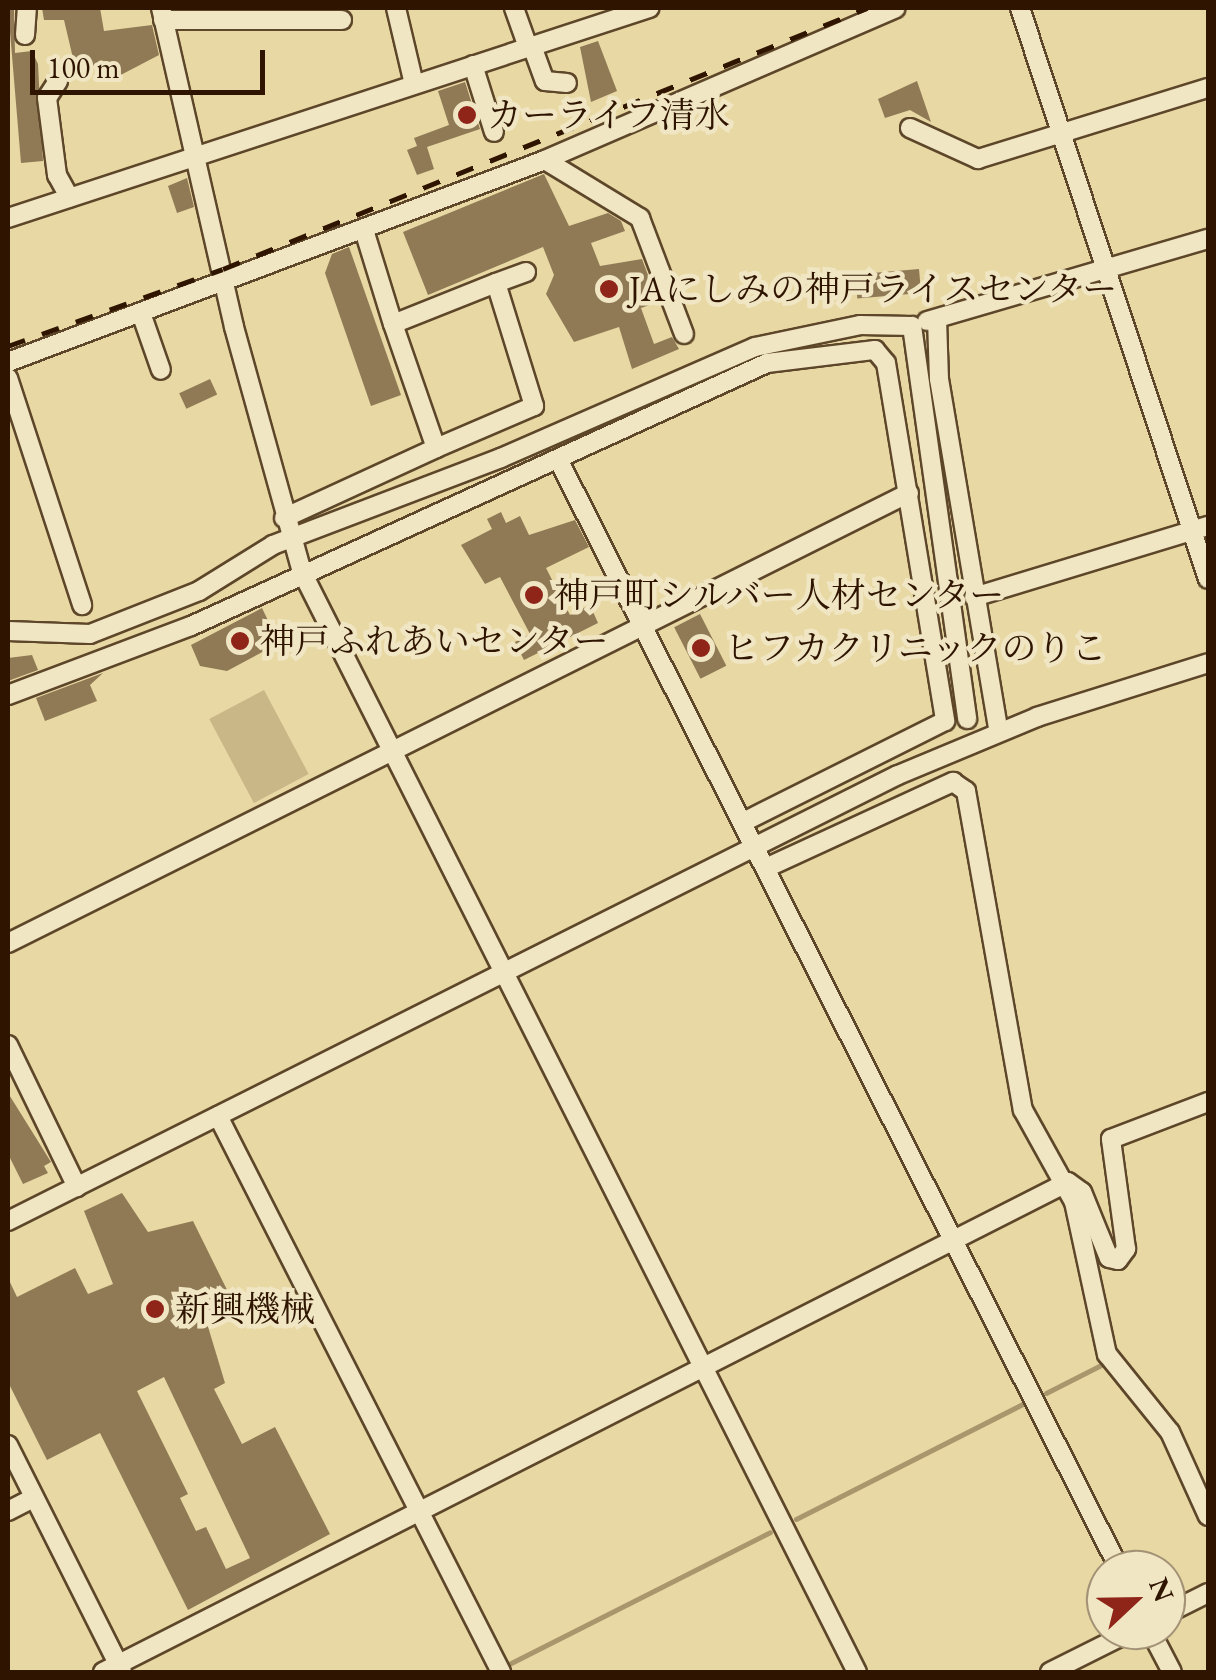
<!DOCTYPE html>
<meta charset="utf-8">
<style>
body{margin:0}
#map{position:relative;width:1216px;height:1680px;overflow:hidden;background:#e8d8a4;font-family:"EB Garamond","Noto Serif JP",serif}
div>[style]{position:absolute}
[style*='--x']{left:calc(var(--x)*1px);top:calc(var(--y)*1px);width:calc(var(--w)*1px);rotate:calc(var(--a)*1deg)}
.green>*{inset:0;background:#c9b788;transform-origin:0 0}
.stream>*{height:5px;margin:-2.5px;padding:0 2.5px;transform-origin:2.5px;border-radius:2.5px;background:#a9966c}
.building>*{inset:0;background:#8f7a55;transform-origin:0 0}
.roads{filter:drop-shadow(2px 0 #5d4629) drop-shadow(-2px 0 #5d4629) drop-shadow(0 2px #5d4629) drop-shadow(0 -2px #5d4629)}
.minor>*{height:18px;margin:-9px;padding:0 9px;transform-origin:9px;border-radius:9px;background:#f0e6c4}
.rail>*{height:5px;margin-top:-2.5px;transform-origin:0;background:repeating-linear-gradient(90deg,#2f1500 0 18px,transparent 0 36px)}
.dots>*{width:28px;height:28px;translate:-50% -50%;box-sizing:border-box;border:5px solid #f0e6c4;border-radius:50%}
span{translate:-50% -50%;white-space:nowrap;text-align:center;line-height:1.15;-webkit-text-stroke:9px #f0e6c4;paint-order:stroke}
.poi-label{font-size:35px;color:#2f1500}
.left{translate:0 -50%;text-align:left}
.frame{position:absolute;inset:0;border:10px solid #2f1500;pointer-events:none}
.north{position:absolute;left:1086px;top:1550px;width:100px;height:100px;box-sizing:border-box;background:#f0e6c4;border:2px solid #a39276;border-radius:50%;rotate:68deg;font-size:28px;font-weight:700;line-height:40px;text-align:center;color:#2f1500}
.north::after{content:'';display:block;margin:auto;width:35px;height:45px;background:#8f2418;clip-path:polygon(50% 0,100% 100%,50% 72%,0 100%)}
.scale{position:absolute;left:30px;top:50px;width:235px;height:45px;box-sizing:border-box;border:5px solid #2f1500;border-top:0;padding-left:12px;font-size:30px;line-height:35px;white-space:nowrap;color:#2f1500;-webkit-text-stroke:8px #f0e6c4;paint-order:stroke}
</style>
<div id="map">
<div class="green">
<div style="left:264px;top:690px;width:95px;height:62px;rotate:62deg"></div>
</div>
<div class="stream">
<div style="--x:1046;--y:1393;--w:64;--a:-27"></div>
<div style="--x:796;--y:1519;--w:254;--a:-26.9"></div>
<div style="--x:511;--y:1663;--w:290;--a:-26.8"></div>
</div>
<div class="building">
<div style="clip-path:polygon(8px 8px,14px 8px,15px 53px,32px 51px,38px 64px,43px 161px,21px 163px)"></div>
<div style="clip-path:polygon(42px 8px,100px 8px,104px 31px,152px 25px,159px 55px,113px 79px,107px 62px,76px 71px,64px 20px,44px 20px)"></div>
<div style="clip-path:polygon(598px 41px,617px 91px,591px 102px,580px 47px)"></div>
<div style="clip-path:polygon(917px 81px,931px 122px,910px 110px,885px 118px,878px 99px)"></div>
<div style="clip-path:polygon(465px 82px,480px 129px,427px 147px,434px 169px,417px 175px,407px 150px,417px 146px,414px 138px,449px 125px,438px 91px)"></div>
<div style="clip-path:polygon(544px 174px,569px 226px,608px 213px,621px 221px,625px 231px,591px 243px,600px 266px,642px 259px,658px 302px,641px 308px,654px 344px,672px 337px,679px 349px,632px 369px,619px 327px,574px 342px,546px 294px,554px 275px,543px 247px,428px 295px,403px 232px)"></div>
<div style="clip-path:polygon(187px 178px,194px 207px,177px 213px,168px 186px)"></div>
<div style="clip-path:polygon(349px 247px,401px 395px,371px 406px,325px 273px,332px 254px)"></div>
<div style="left:919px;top:269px;width:24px;height:64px;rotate:85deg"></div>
<div style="left:210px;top:379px;width:17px;height:34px;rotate:65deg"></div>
<div style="clip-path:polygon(501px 512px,506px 523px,520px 516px,529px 535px,575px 520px,589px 547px,546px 568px,570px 615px,590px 605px,598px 623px,524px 660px,515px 642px,530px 634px,500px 577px,485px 584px,461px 545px,492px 529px,487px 519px)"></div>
<div style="clip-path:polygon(262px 608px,274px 633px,296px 634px,227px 671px,200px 666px,191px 645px)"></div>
<div style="left:700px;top:614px;width:58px;height:29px;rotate:63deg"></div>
<div style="clip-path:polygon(32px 655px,38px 670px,8px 681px,8px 658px)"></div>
<div style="clip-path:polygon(103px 673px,90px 685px,97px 701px,45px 721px,36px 698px)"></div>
<div style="clip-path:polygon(8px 1093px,51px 1162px,44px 1166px,48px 1173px,23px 1184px,8px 1154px)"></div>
<div style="clip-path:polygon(evenodd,122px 1193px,148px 1232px,193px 1221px,235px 1306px,206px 1320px,225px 1383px,214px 1389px,242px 1444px,275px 1427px,330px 1534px,188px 1610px,100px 1433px,47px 1460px,8px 1382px,8px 1278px,17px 1297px,75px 1268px,88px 1294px,113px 1284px,84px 1211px,122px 1193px,164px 1377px,250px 1558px,226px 1569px,206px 1527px,196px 1531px,180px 1498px,188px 1494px,137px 1391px,164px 1377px)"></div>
</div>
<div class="roads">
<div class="minor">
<div style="--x:161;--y:8;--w:327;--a:77.1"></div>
<div style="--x:234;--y:327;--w:254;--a:74.5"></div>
<div style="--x:302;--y:572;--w:1232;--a:63.23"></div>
<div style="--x:396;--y:8;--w:78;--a:76.7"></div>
<div style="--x:514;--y:8;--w:41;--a:70.3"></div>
<div style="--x:1020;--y:8;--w:601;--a:71.78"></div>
<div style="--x:163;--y:20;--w:179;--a:0"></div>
<div style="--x:25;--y:35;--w:27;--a:-86"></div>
<div style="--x:532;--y:46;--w:37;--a:70"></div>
<div style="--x:545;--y:81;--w:22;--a:5"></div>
<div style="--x:473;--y:65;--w:70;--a:72.6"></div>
<div style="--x:58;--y:81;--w:20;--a:123"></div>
<div style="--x:47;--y:98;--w:78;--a:82.6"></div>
<div style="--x:57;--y:175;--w:26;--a:61"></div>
<div style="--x:910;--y:128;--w:75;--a:24.5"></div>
<div style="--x:978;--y:159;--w:241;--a:-17.2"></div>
<div style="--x:8;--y:218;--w:675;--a:-18.14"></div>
<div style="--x:364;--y:230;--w:98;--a:72.9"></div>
<div style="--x:393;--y:324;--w:111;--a:-21.7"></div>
<div style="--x:496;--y:283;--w:129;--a:72.8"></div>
<div style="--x:534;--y:406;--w:107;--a:156.8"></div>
<div style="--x:436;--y:448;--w:131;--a:-109.1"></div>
<div style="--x:496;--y:283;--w:32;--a:-20"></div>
<div style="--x:141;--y:313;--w:60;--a:70.7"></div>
<div style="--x:937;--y:319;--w:60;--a:88.1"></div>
<div style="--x:939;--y:379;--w:358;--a:80.4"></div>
<div style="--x:927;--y:321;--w:293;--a:-16.3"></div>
<div style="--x:684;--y:334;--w:124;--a:-110.8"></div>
<div style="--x:640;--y:218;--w:111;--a:-148.6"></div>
<div style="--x:545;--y:160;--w:382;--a:-23.4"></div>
<div style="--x:8;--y:362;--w:574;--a:-20.61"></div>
<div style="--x:8;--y:378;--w:239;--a:71.9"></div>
<div style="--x:558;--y:459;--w:1245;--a:63.17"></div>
<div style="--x:284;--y:518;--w:167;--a:-24.7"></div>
<div style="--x:974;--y:597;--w:245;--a:-16.9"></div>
<div style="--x:8;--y:631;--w:82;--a:2.1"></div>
<div style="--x:90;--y:634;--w:117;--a:-21.5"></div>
<div style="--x:199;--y:591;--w:87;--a:-31.9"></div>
<div style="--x:273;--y:545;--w:244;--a:-20.9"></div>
<div style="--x:501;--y:458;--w:277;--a:-23.6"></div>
<div style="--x:755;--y:347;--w:107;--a:-11.8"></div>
<div style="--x:860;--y:325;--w:52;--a:1.1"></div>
<div style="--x:912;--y:326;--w:397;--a:82"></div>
<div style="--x:8;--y:695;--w:196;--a:-20.7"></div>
<div style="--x:191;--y:626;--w:633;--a:-24.54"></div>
<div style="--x:767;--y:363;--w:109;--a:-6.9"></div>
<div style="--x:875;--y:350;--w:17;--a:50"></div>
<div style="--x:886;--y:363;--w:363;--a:80.6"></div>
<div style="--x:945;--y:721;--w:226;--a:153.4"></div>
<div style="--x:768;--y:867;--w:204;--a:-24.7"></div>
<div style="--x:953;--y:782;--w:16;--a:35"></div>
<div style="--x:966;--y:791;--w:324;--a:79.9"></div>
<div style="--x:1023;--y:1110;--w:105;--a:61"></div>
<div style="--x:1074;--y:1202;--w:156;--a:77.8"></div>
<div style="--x:1107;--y:1354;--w:100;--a:51.1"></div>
<div style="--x:1170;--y:1432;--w:92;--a:65.7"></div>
<div style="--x:8;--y:943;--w:1007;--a:-26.54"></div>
<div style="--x:8;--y:1045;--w:158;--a:64.1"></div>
<div style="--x:218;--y:1116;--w:624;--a:63.02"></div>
<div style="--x:8;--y:1221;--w:995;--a:-26.62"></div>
<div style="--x:898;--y:775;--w:151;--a:-22.6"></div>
<div style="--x:1037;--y:717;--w:179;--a:-17.5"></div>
<div style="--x:8;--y:1445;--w:254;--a:63.3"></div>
<div style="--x:8;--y:1511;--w:29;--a:-27"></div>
<div style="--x:1166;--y:1614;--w:47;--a:-26.6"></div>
<div style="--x:1150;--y:1630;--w:47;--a:62.4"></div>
<div style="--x:103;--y:1672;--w:1082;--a:-26.92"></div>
<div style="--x:1068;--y:1182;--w:17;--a:36"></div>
<div style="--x:1082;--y:1192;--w:71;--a:67.8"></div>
<div style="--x:1109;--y:1258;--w:9;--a:13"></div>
<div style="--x:1118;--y:1260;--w:14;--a:-54"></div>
<div style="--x:1126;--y:1249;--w:111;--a:-97.8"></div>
<div style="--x:1111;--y:1139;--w:104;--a:-20.9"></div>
<div style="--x:1050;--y:1672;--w:94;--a:-26.6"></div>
</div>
</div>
<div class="rail">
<div style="--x:8;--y:346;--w:228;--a:-19.7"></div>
<div style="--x:223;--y:269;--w:695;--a:-22.06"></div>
</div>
<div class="dots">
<div style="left:467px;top:115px;background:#8f2418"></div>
<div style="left:609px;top:289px;background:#8f2418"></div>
<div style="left:534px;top:595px;background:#8f2418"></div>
<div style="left:240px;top:641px;background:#8f2418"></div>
<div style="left:701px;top:648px;background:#8f2418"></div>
<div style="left:155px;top:1309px;background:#8f2418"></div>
</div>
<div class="poi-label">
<span class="left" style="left:487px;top:115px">カーライフ清水</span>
<span class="left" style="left:629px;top:289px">JAにしみの神戸ライスセンター</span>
<span class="left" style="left:554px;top:595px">神戸町シルバー人材センター</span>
<span class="left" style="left:260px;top:641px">神戸ふれあいセンター</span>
<span class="left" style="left:724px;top:648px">ヒフカクリニックのりこ</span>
<span class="left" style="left:175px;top:1309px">新興機械</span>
</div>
<div class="frame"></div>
<div class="north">N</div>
<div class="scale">100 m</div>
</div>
